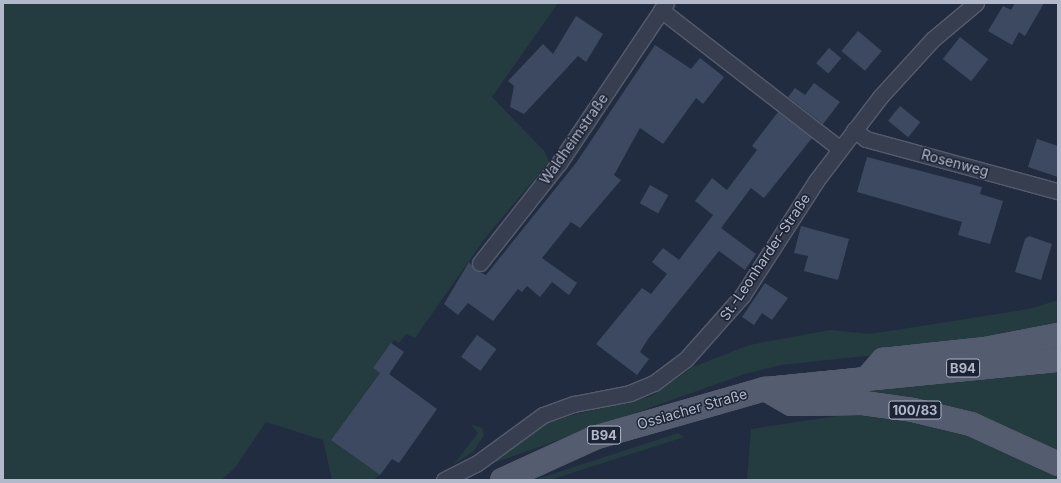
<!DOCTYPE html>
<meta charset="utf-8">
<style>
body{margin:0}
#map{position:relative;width:1061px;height:483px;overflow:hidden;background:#222c40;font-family:Inter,sans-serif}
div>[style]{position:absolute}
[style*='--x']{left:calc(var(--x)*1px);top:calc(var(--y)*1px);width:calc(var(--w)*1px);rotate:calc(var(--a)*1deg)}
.green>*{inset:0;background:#243b40}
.building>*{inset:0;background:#3d4960;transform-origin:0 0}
.roads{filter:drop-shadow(1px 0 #545c6d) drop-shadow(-1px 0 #545c6d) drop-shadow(0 1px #545c6d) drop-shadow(0 -1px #545c6d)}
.street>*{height:15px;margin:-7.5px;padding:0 7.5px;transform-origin:7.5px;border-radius:7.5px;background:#363e4f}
.primary>*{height:22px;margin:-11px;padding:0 11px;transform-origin:11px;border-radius:11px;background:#545d6f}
span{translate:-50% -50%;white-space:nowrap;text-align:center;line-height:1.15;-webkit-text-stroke:3px #1b2334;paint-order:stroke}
.shield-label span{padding:1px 3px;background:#1b2334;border:1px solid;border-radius:3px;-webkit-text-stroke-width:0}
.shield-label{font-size:13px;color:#b2b9ca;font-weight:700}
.street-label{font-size:14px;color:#b2b9ca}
.frame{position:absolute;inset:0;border:4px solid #b2b9ca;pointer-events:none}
</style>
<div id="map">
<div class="green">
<div style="clip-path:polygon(3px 3px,558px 3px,492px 97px,545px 152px,549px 162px,486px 237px,415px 338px,406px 334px,399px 343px,394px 340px,374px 368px,380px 373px,331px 440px,380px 475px,373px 480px,332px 480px,323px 440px,266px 422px,235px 468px,221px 480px,3px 480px)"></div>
<div style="clip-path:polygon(1058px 300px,1058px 329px,969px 345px,781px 365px,745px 374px,491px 464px,533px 429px,552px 420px,652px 396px,693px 367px,749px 345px,830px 330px,870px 334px,1029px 309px)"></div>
<div style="clip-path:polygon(1058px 370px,1058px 455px,859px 392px,862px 388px)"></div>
<div style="clip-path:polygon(893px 414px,943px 423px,1058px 472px,1058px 480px,747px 480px,751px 429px,837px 416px)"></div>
<div style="clip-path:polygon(471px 424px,482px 428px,484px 435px,474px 451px,454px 464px,478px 433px)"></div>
<div style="clip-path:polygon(678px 433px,684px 437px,550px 480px,534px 480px)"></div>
</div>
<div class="building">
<div style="clip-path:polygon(1015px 3px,1044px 3px,1025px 36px,1019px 32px,1012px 45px,988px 31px,1003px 6px,1011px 10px)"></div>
<div style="clip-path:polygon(576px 16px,603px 34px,586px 62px,578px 56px,524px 114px,510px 107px,514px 86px,508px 81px,543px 44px,553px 54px)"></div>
<div style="left:858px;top:31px;width:31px;height:26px;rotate:40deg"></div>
<div style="left:960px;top:37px;width:36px;height:28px;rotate:38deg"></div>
<div style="clip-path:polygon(655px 45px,691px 69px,700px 58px,724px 77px,703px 104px,696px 98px,663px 144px,640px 128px,614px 175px,621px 180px,580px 228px,571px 222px,542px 258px,577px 283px,569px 295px,552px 282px,540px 297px,527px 286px,522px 292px,518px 289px,493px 321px,468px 303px,458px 315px,444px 304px,469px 262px,475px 270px,486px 275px,576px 163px)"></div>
<div style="left:829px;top:48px;width:16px;height:20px;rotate:40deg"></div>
<div style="clip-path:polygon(814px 83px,840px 102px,823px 124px,788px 97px,795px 88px,805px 95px)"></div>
<div style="left:900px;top:106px;width:26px;height:19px;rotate:39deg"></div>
<div style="clip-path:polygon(778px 112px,812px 138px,764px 198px,751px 188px,721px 228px,756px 254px,745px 270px,719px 251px,648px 339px,640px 352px,649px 359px,637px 375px,596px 344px,642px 288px,651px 294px,667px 274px,652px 262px,663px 248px,679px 260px,713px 215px,695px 201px,712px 178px,727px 190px,757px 150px,752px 146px)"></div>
<div style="clip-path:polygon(1037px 139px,1058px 146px,1058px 177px,1028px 167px)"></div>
<div style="clip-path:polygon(867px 157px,982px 187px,980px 194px,1003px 201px,990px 244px,958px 235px,962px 222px,857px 192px)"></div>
<div style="left:650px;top:185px;width:21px;height:21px;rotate:29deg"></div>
<div style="clip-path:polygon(801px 226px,849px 239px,838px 280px,804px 271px,808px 256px,794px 253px)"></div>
<div style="clip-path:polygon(1029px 236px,1052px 244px,1041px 280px,1015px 272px,1025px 239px)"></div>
<div style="clip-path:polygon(765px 283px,788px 298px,772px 320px,762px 313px,754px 325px,742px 317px)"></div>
<div style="left:477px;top:335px;width:24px;height:27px;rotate:36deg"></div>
<div style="clip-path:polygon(391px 343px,404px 352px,389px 374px,437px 409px,399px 463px,392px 459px,380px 475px,331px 440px,380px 373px,373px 368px)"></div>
</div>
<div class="roads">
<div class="street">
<div style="--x:661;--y:10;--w:225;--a:37.8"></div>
<div style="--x:854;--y:130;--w:15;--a:37"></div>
<div style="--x:866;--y:139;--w:199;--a:15.2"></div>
<div style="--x:480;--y:263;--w:127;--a:-51.7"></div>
<div style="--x:559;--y:163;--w:192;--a:-56.2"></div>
<div style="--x:444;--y:480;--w:36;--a:-27"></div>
<div style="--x:476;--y:464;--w:83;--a:-36.2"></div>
<div style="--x:543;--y:415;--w:33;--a:-20"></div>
<div style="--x:574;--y:404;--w:57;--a:-11.1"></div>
<div style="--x:630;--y:393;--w:26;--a:-23"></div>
<div style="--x:654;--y:383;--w:40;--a:-37"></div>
<div style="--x:686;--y:359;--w:84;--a:-48.4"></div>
<div style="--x:742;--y:296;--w:137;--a:-57.2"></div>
<div style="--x:816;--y:181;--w:106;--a:-52.7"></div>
<div style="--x:880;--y:97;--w:79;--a:-47.6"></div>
<div style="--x:933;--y:39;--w:56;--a:-39.9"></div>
</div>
<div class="primary">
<div style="--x:868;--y:377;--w:23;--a:-49"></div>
<div style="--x:883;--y:360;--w:103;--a:-6.2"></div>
<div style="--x:985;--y:349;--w:74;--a:-10.9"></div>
<div style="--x:765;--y:389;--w:30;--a:30"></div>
<div style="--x:791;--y:404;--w:72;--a:-0.8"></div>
<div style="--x:863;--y:403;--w:50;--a:8"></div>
<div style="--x:913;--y:410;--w:60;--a:13.6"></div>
<div style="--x:971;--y:424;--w:96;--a:24.7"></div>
<div style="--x:502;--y:480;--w:101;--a:-24.5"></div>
<div style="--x:594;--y:438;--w:178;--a:-16"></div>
<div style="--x:765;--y:389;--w:294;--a:-5.7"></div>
</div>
</div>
<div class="shield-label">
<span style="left:963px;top:368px">B94</span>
<span style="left:915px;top:410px">100/83</span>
<span style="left:604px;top:435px">B94</span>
</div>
<div class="street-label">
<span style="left:574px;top:139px;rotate:-55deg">Waldheimstraße</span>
<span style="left:955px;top:163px;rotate:15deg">Rosenweg</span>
<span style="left:765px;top:257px;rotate:-56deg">St.-Leonharder-Straße</span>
<span style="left:692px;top:409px;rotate:-16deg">Ossiacher Straße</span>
</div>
<div class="frame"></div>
</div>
